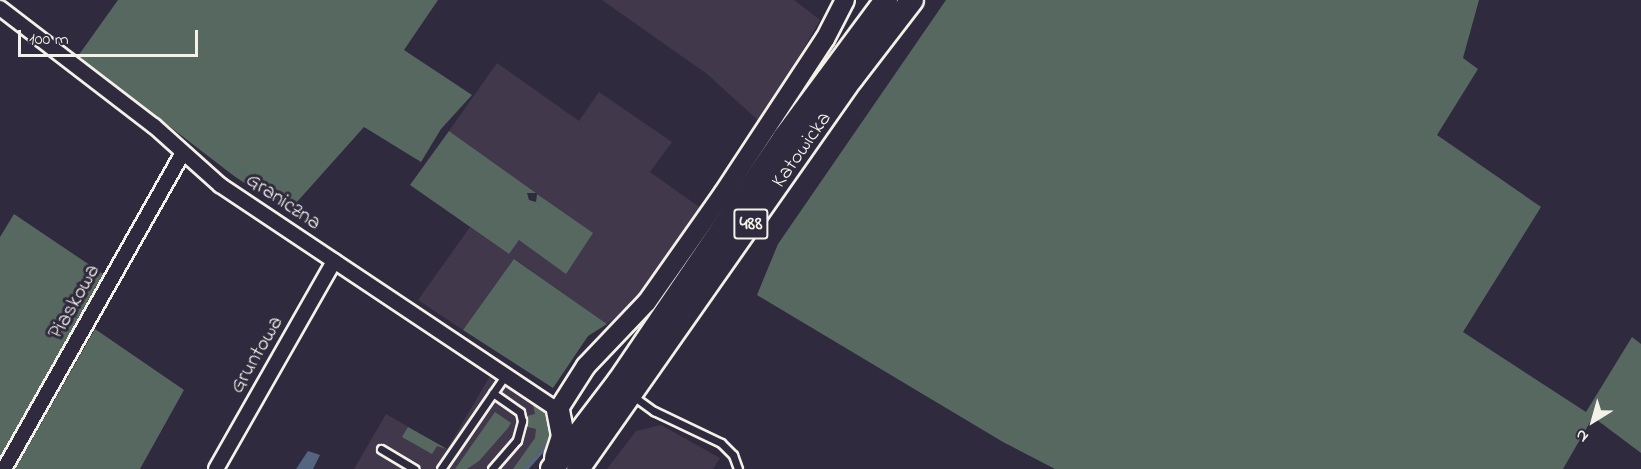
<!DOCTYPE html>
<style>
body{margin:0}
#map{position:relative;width:1641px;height:469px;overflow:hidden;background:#2f2a3d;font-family:"Indie Flower",sans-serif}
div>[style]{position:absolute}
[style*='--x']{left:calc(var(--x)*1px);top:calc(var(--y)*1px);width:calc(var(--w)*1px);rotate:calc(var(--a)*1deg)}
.built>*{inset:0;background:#42384b}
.green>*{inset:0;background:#576860}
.water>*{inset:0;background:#54667f}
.stream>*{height:4px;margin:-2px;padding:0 2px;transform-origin:2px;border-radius:2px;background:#54667f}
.roads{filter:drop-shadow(2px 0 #f4f1e8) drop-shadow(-2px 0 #f4f1e8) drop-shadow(0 2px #f4f1e8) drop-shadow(0 -2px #f4f1e8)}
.service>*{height:7px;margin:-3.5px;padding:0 3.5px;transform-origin:3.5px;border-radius:3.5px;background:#2f2a3d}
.minor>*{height:14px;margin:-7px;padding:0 7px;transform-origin:7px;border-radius:7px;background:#2f2a3d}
.tertiary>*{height:18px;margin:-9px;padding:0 9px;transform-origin:9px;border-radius:9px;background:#2f2a3d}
.primary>*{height:22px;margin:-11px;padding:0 11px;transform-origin:11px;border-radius:11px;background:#2f2a3d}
span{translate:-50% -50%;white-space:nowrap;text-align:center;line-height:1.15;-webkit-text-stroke:6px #2f2a3d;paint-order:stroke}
.shield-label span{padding:2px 4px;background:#2f2a3d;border:2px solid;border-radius:4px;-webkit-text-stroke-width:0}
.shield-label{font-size:20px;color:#f4f1e8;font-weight:700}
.street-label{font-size:21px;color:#f4f1e8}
.north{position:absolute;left:1563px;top:391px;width:60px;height:60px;-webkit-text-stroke:4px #2f2a3d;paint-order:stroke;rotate:217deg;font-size:16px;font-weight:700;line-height:24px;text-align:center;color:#f4f1e8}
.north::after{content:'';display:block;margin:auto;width:21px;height:27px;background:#f4f1e8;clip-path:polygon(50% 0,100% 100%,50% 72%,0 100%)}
.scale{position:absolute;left:18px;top:30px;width:180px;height:27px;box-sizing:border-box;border:3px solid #f4f1e8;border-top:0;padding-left:8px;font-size:18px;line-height:21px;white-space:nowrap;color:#f4f1e8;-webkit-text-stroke:4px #2f2a3d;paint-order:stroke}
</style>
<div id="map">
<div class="built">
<div style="clip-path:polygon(602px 0,794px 0,820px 20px,761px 123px,707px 74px)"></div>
<div style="clip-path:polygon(497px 63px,579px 121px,599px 92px,672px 142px,650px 172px,702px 209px,625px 313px,607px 324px,515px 259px,463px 330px,418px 300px,470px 227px,509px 254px,546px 200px,449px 131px)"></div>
<div style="clip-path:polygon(493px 371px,548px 408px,538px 440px,516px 469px,354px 469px,386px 414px,447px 449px)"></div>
<div style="clip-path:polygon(661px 425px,720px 458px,713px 469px,607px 469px,636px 431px)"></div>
</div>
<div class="green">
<div style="clip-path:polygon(118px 0,438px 0,404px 50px,472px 95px,441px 129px,421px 162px,364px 127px,288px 212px,234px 176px,78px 56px)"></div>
<div style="clip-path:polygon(946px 0,1479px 0,1463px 58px,1478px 69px,1437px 135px,1541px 207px,1463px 332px,1586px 412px,1632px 337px,1641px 344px,1641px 453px,1593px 417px,1563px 469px,1055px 469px,1003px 442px,757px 295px,778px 244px)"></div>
<div style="clip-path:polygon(449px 131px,536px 193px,527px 193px,529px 200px,536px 202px,537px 194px,593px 233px,566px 274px,519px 240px,509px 254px,410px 185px)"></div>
<div style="clip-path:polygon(14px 214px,103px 274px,0 459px,0 237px)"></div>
<div style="clip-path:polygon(514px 259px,607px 324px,588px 336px,553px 388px,463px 330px)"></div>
<div style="clip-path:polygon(95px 329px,184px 390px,140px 469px,15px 469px)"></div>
<div style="clip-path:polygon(532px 400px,555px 419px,549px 441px,524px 469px,513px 469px,535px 438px,536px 429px,527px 427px,527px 416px,535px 414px)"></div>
<div style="clip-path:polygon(495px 412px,511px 423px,508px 428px,479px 461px,467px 469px,455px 469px)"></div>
<div style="clip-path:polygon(408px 427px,447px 449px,437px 446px,432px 454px,402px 437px)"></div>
</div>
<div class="water">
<div style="clip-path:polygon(308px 451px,320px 455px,313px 469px,296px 469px)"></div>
</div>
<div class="stream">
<div style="--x:526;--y:469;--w:38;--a:-48"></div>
</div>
<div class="roads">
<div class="service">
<div style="--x:633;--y:396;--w:26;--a:36"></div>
<div style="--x:654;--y:411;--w:74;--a:25.5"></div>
<div style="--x:721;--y:443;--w:17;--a:45"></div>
<div style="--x:733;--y:455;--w:15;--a:70"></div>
<div style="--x:381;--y:449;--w:39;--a:31"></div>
<div style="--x:441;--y:469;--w:113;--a:-55.5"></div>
<div style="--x:492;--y:469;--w:38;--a:-49"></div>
<div style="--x:517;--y:440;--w:20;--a:-75"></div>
<div style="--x:522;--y:421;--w:9;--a:-103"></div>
<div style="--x:520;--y:412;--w:33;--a:-145"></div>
</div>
<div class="minor">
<div style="--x:0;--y:8;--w:194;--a:37.5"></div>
<div style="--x:154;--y:126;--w:89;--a:41.8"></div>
<div style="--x:220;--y:185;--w:406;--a:33.7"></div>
<div style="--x:4;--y:469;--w:362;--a:-60.5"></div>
<div style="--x:216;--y:469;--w:239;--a:-60.4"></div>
</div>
<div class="tertiary">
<div style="--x:558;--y:410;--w:52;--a:-57.5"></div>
<div style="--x:586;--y:366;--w:88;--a:-46.4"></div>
<div style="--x:647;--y:302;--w:132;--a:-54.9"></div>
<div style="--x:723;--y:194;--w:186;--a:-56.7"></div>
<div style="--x:825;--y:39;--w:44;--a:-62.9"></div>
</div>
<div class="primary">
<div style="--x:556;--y:458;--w:23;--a:-72"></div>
<div style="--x:563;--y:436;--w:26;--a:-101"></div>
<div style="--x:552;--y:469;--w:111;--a:-52.7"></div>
<div style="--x:619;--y:381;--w:294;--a:-55.8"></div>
<div style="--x:784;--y:138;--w:172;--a:-53.5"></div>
<div style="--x:578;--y:469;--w:477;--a:-55"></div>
<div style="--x:852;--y:78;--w:98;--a:-52.4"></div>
</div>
</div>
<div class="shield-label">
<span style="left:751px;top:224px">488</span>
</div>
<div class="street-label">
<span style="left:802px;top:150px;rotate:-55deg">Katowicka</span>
<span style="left:283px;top:202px;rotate:34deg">Graniczna</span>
<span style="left:75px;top:302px;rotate:-61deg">Piaskowa</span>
<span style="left:257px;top:355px;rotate:-60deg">Gruntowa</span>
</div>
<div class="north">N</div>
<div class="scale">100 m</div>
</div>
